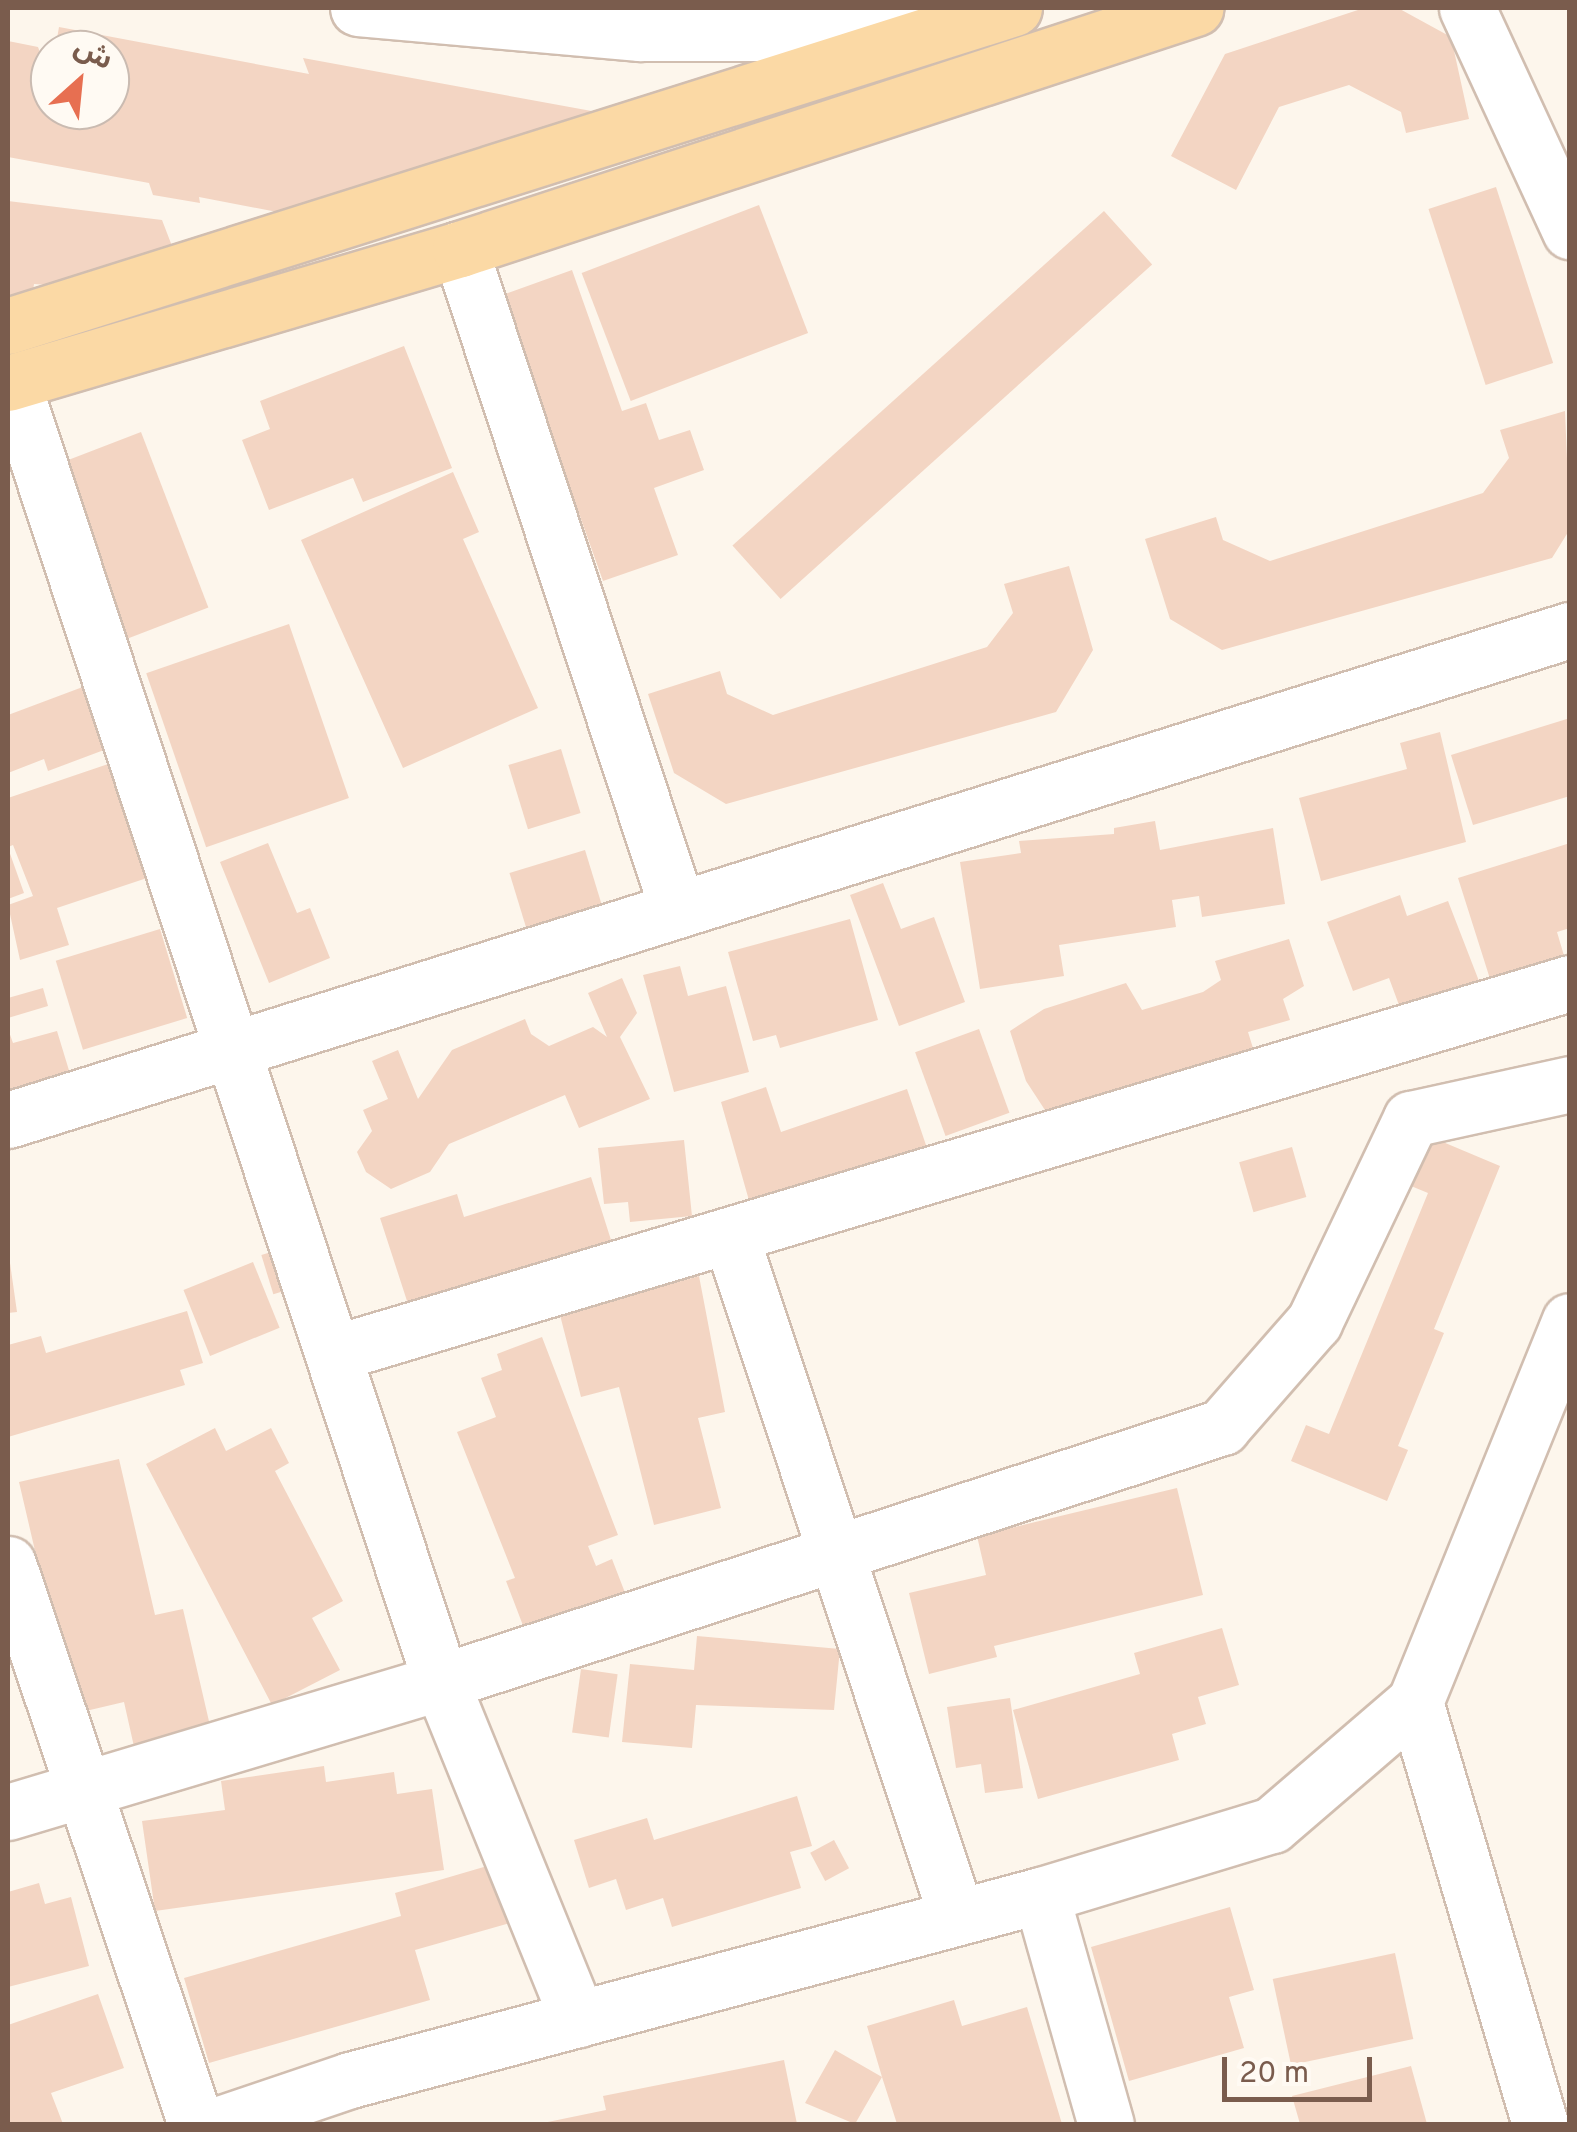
<!DOCTYPE html>
<meta charset="utf-8">
<style>
body{margin:0}
#map{position:relative;width:1577px;height:2132px;overflow:hidden;background:#fdf6ec;font-family:Overpass,"Noto Sans Arabic",sans-serif}
div>[style]{position:absolute}
[style*='--x']{left:calc(var(--x)*1px);top:calc(var(--y)*1px);width:calc(var(--w)*1px);rotate:calc(var(--a)*1deg)}
.building>*{inset:0;background:#f3d5c3;transform-origin:0 0}
.roads{filter:drop-shadow(2px 0 #d1beb0) drop-shadow(-2px 0 #d1beb0) drop-shadow(0 2px #d1beb0) drop-shadow(0 -2px #d1beb0)}
.minor>*{height:55px;margin:-27.5px;padding:0 27.5px;transform-origin:27.5px;border-radius:27.5px;background:#fff}
.major>*{height:55px;margin:-27.5px;padding:0 27.5px;transform-origin:27.5px;border-radius:27.5px;background:#fbd9a5}
span{translate:-50% -50%;white-space:nowrap;text-align:center;line-height:1.15;-webkit-text-stroke:8px #fffaf3;paint-order:stroke}
.frame{position:absolute;inset:0;border:10px solid #7a5c4d;pointer-events:none}
.north{position:absolute;left:30px;top:30px;width:100px;height:100px;box-sizing:border-box;background:#fffaf3;border:2px solid #cabbb1;border-radius:50%;rotate:27deg;font-size:28px;font-weight:700;line-height:40px;text-align:center;color:#7a5c4d}
.north::after{content:'';display:block;margin:auto;width:35px;height:45px;background:#e76f51;clip-path:polygon(50% 0,100% 100%,50% 72%,0 100%)}
.scale{position:absolute;left:1222px;top:2057px;width:150px;height:45px;box-sizing:border-box;border:5px solid #7a5c4d;border-top:0;padding-left:12px;font-size:30px;line-height:35px;white-space:nowrap;color:#7a5c4d;-webkit-text-stroke:8px #fffaf3;paint-order:stroke}
</style>
<div id="map">
<div class="building">
<div style="clip-path:polygon(1364px 8px,1398px 8px,1451px 37px,1469px 119px,1406px 133px,1401px 112px,1349px 85px,1279px 107px,1236px 190px,1171px 156px,1225px 54px)"></div>
<div style="clip-path:polygon(59px 27px,309px 74px,303px 58px,597px 112px,303px 217px,199px 197px,200px 203px,153px 195px,149px 183px,8px 157px,8px 41px,38px 47px,50px 80px,50px 110px,110px 110px,110px 50px,55px 50px)"></div>
<div style="left:1496px;top:187px;width:185px;height:71px;rotate:72deg"></div>
<div style="clip-path:polygon(8px 201px,162px 220px,172px 246px,63px 286px,34px 284px,31px 305px,8px 303px)"></div>
<div style="left:759px;top:205px;width:137px;height:190px;rotate:69deg"></div>
<div style="left:1104px;top:211px;width:72px;height:500px;rotate:48deg"></div>
<div style="clip-path:polygon(572px 270px,622px 411px,646px 403px,659px 440px,690px 430px,704px 470px,654px 488px,678px 555px,603px 581px,550px 432px,525px 441px,477px 304px)"></div>
<div style="clip-path:polygon(404px 346px,452px 468px,363px 502px,353px 478px,269px 510px,242px 440px,270px 429px,260px 401px)"></div>
<div style="clip-path:polygon(1565px 411px,1570px 529px,1552px 558px,1222px 650px,1170px 619px,1145px 539px,1216px 517px,1223px 540px,1270px 561px,1483px 493px,1509px 458px,1500px 430px)"></div>
<div style="left:141px;top:432px;width:188px;height:96px;rotate:69deg"></div>
<div style="clip-path:polygon(453px 472px,479px 532px,463px 539px,538px 708px,403px 768px,301px 540px)"></div>
<div style="clip-path:polygon(1069px 566px,1093px 650px,1056px 712px,726px 804px,674px 773px,648px 694px,720px 671px,727px 694px,773px 715px,987px 647px,1013px 613px,1004px 584px)"></div>
<div style="left:289px;top:624px;width:184px;height:151px;rotate:71deg"></div>
<div style="clip-path:polygon(88px 685px,112px 747px,48px 771px,44px 759px,8px 773px,8px 715px)"></div>
<div style="clip-path:polygon(1570px 718px,1570px 796px,1473px 825px,1451px 755px)"></div>
<div style="clip-path:polygon(1440px 732px,1466px 842px,1321px 881px,1299px 798px,1407px 769px,1400px 743px)"></div>
<div style="left:561px;top:749px;width:67px;height:55px;rotate:73deg"></div>
<div style="clip-path:polygon(117px 761px,156px 875px,57px 908px,69px 945px,20px 960px,8px 905px,33px 896px,13px 845px,8px 847px,8px 798px)"></div>
<div style="clip-path:polygon(1155px 821px,1160px 850px,1273px 828px,1285px 904px,1202px 917px,1199px 896px,1172px 900px,1176px 927px,1059px 945px,1064px 976px,980px 989px,960px 862px,1021px 853px,1019px 841px,1114px 834px,1114px 828px)"></div>
<div style="clip-path:polygon(268px 843px,297px 913px,310px 908px,330px 958px,269px 983px,220px 862px)"></div>
<div style="clip-path:polygon(1570px 843px,1570px 928px,1557px 932px,1565px 959px,1491px 982px,1458px 878px)"></div>
<div style="clip-path:polygon(8px 848px,24px 893px,8px 899px)"></div>
<div style="left:585px;top:850px;width:58px;height:79px;rotate:73deg"></div>
<div style="clip-path:polygon(883px 883px,901px 929px,934px 917px,965px 1002px,899px 1026px,850px 895px)"></div>
<div style="clip-path:polygon(1400px 895px,1407px 916px,1448px 901px,1484px 994px,1406px 1024px,1389px 978px,1353px 991px,1327px 922px)"></div>
<div style="clip-path:polygon(850px 919px,878px 1020px,780px 1048px,776px 1035px,753px 1041px,728px 952px)"></div>
<div style="left:160px;top:929px;width:93px;height:109px;rotate:73deg"></div>
<div style="clip-path:polygon(1289px 939px,1304px 986px,1283px 999px,1290px 1020px,1248px 1032px,1257px 1061px,1058px 1130px,1026px 1081px,1010px 1031px,1044px 1009px,1126px 983px,1142px 1010px,1203px 992px,1221px 980px,1215px 961px)"></div>
<div style="clip-path:polygon(680px 966px,688px 996px,726px 986px,749px 1072px,674px 1092px,643px 975px)"></div>
<div style="clip-path:polygon(622px 978px,637px 1013px,620px 1037px,650px 1099px,579px 1128px,565px 1095px,449px 1144px,430px 1172px,391px 1189px,366px 1172px,357px 1152px,372px 1131px,363px 1110px,388px 1099px,372px 1061px,398px 1050px,418px 1099px,452px 1050px,525px 1019px,531px 1034px,549px 1046px,593px 1027px,607px 1037px,588px 993px)"></div>
<div style="clip-path:polygon(43px 988px,48px 1006px,8px 1018px,8px 998px)"></div>
<div style="clip-path:polygon(8px 1029px,13px 1043px,57px 1031px,71px 1077px,8px 1096px)"></div>
<div style="left:979px;top:1029px;width:89px;height:68px;rotate:70deg"></div>
<div style="clip-path:polygon(766px 1087px,781px 1132px,907px 1089px,928px 1151px,752px 1211px,721px 1102px)"></div>
<div style="clip-path:polygon(1431px 1137px,1500px 1166px,1434px 1329px,1444px 1333px,1398px 1446px,1408px 1450px,1387px 1501px,1291px 1461px,1306px 1425px,1329px 1434px,1428px 1193px,1411px 1186px)"></div>
<div style="clip-path:polygon(684px 1140px,692px 1216px,630px 1222px,628px 1202px,604px 1204px,598px 1148px)"></div>
<div style="left:1292px;top:1147px;width:52px;height:55px;rotate:74deg"></div>
<div style="clip-path:polygon(591px 1177px,611px 1240px,408px 1304px,380px 1218px,457px 1194px,464px 1217px)"></div>
<div style="left:291px;top:1246px;width:41px;height:31px;rotate:73deg"></div>
<div style="clip-path:polygon(8px 1249px,17px 1312px,8px 1313px)"></div>
<div style="left:253px;top:1262px;width:71px;height:75px;rotate:68deg"></div>
<div style="clip-path:polygon(699px 1276px,725px 1412px,698px 1418px,721px 1508px,654px 1525px,619px 1387px,581px 1397px,560px 1315px)"></div>
<div style="clip-path:polygon(187px 1311px,203px 1363px,180px 1370px,185px 1385px,8px 1437px,8px 1345px,41px 1336px,46px 1353px)"></div>
<div style="clip-path:polygon(542px 1337px,618px 1535px,588px 1546px,596px 1566px,612px 1559px,634px 1616px,527px 1636px,506px 1581px,515px 1578px,457px 1432px,496px 1417px,481px 1378px,502px 1370px,497px 1354px)"></div>
<div style="clip-path:polygon(215px 1428px,226px 1451px,271px 1428px,289px 1463px,275px 1471px,343px 1601px,312px 1618px,340px 1670px,272px 1705px,146px 1464px)"></div>
<div style="clip-path:polygon(119px 1459px,155px 1615px,183px 1609px,214px 1743px,137px 1760px,124px 1702px,73px 1714px,19px 1482px)"></div>
<div style="clip-path:polygon(1177px 1488px,1203px 1595px,994px 1646px,997px 1657px,929px 1674px,909px 1593px,986px 1575px,977px 1536px)"></div>
<div style="clip-path:polygon(1222px 1628px,1239px 1685px,1198px 1697px,1206px 1724px,1172px 1734px,1179px 1760px,1038px 1799px,1013px 1710px,1140px 1674px,1134px 1653px)"></div>
<div style="clip-path:polygon(697px 1636px,840px 1649px,834px 1710px,696px 1705px,692px 1748px,622px 1742px,630px 1664px,694px 1670px)"></div>
<div style="left:581px;top:1669px;width:37px;height:64px;rotate:8deg"></div>
<div style="clip-path:polygon(1010px 1698px,1023px 1788px,985px 1793px,981px 1764px,956px 1768px,947px 1707px)"></div>
<div style="clip-path:polygon(324px 1766px,326px 1782px,394px 1772px,397px 1794px,432px 1789px,444px 1870px,155px 1911px,142px 1821px,225px 1810px,221px 1781px)"></div>
<div style="clip-path:polygon(797px 1796px,812px 1846px,790px 1852px,801px 1888px,672px 1927px,663px 1898px,626px 1910px,616px 1879px,589px 1888px,574px 1840px,647px 1818px,654px 1840px)"></div>
<div style="left:834px;top:1840px;width:32px;height:27px;rotate:62deg"></div>
<div style="clip-path:polygon(494px 1864px,510px 1923px,415px 1950px,430px 2000px,209px 2063px,184px 1978px,401px 1916px,395px 1893px)"></div>
<div style="clip-path:polygon(39px 1883px,45px 1904px,71px 1897px,89px 1966px,8px 1987px,8px 1892px)"></div>
<div style="clip-path:polygon(1230px 1907px,1254px 1990px,1229px 1997px,1244px 2048px,1129px 2081px,1091px 1947px)"></div>
<div style="left:1395px;top:1953px;width:88px;height:125px;rotate:78deg"></div>
<div style="clip-path:polygon(98px 1994px,124px 2068px,51px 2093px,63px 2124px,8px 2124px,8px 2025px)"></div>
<div style="clip-path:polygon(954px 2000px,962px 2026px,1027px 2007px,1062px 2124px,897px 2124px,882px 2077px,855px 2124px,805px 2103px,835px 2050px,882px 2077px,867px 2026px)"></div>
<div style="clip-path:polygon(784px 2060px,797px 2124px,538px 2124px,606px 2110px,603px 2096px)"></div>
<div style="clip-path:polygon(1411px 2066px,1427px 2124px,1300px 2124px,1292px 2096px)"></div>
</div>
<div class="roads">
<div class="minor">
<div style="--x:358;--y:8;--w:283;--a:5.1"></div>
<div style="--x:640;--y:33;--w:278;--a:0"></div>
<div style="--x:1467;--y:8;--w:246;--a:65.2"></div>
<div style="--x:460;--y:249;--w:696;--a:71.75"></div>
<div style="--x:12;--y:382;--w:1369;--a:71.74"></div>
<div style="--x:441;--y:1682;--w:364;--a:67.9"></div>
<div style="--x:8;--y:1120;--w:1637;--a:-17.42"></div>
<div style="--x:731;--y:1237;--w:714;--a:71.64"></div>
<div style="--x:335;--y:1353;--w:1289;--a:-16.68"></div>
<div style="--x:8;--y:1564;--w:591;--a:71.44"></div>
<div style="--x:1415;--y:1702;--w:440;--a:73.5"></div>
<div style="--x:8;--y:1812;--w:452;--a:-16.7"></div>
<div style="--x:441;--y:1682;--w:822;--a:-18.08"></div>
<div style="--x:1222;--y:1427;--w:140;--a:-48.8"></div>
<div style="--x:1314;--y:1322;--w:225;--a:-64.5"></div>
<div style="--x:1411;--y:1119;--w:163;--a:-12.4"></div>
<div style="--x:1041;--y:1895;--w:238;--a:74.2"></div>
<div style="--x:220;--y:2124;--w:137;--a:-18.7"></div>
<div style="--x:350;--y:2080;--w:715;--a:-14.99"></div>
<div style="--x:1041;--y:1895;--w:241;--a:-16.9"></div>
<div style="--x:1272;--y:1825;--w:189;--a:-40.7"></div>
<div style="--x:1415;--y:1702;--w:411;--a:-67.9"></div>
</div>
<div class="major">
<div style="--x:8;--y:326;--w:1055;--a:-17.54"></div>
<div style="--x:8;--y:383;--w:471;--a:-16.5"></div>
<div style="--x:460;--y:249;--w:774;--a:-18.15"></div>
</div>
</div>
<div class="frame"></div>
<div class="north">ش</div>
<div class="scale">20 m</div>
</div>
